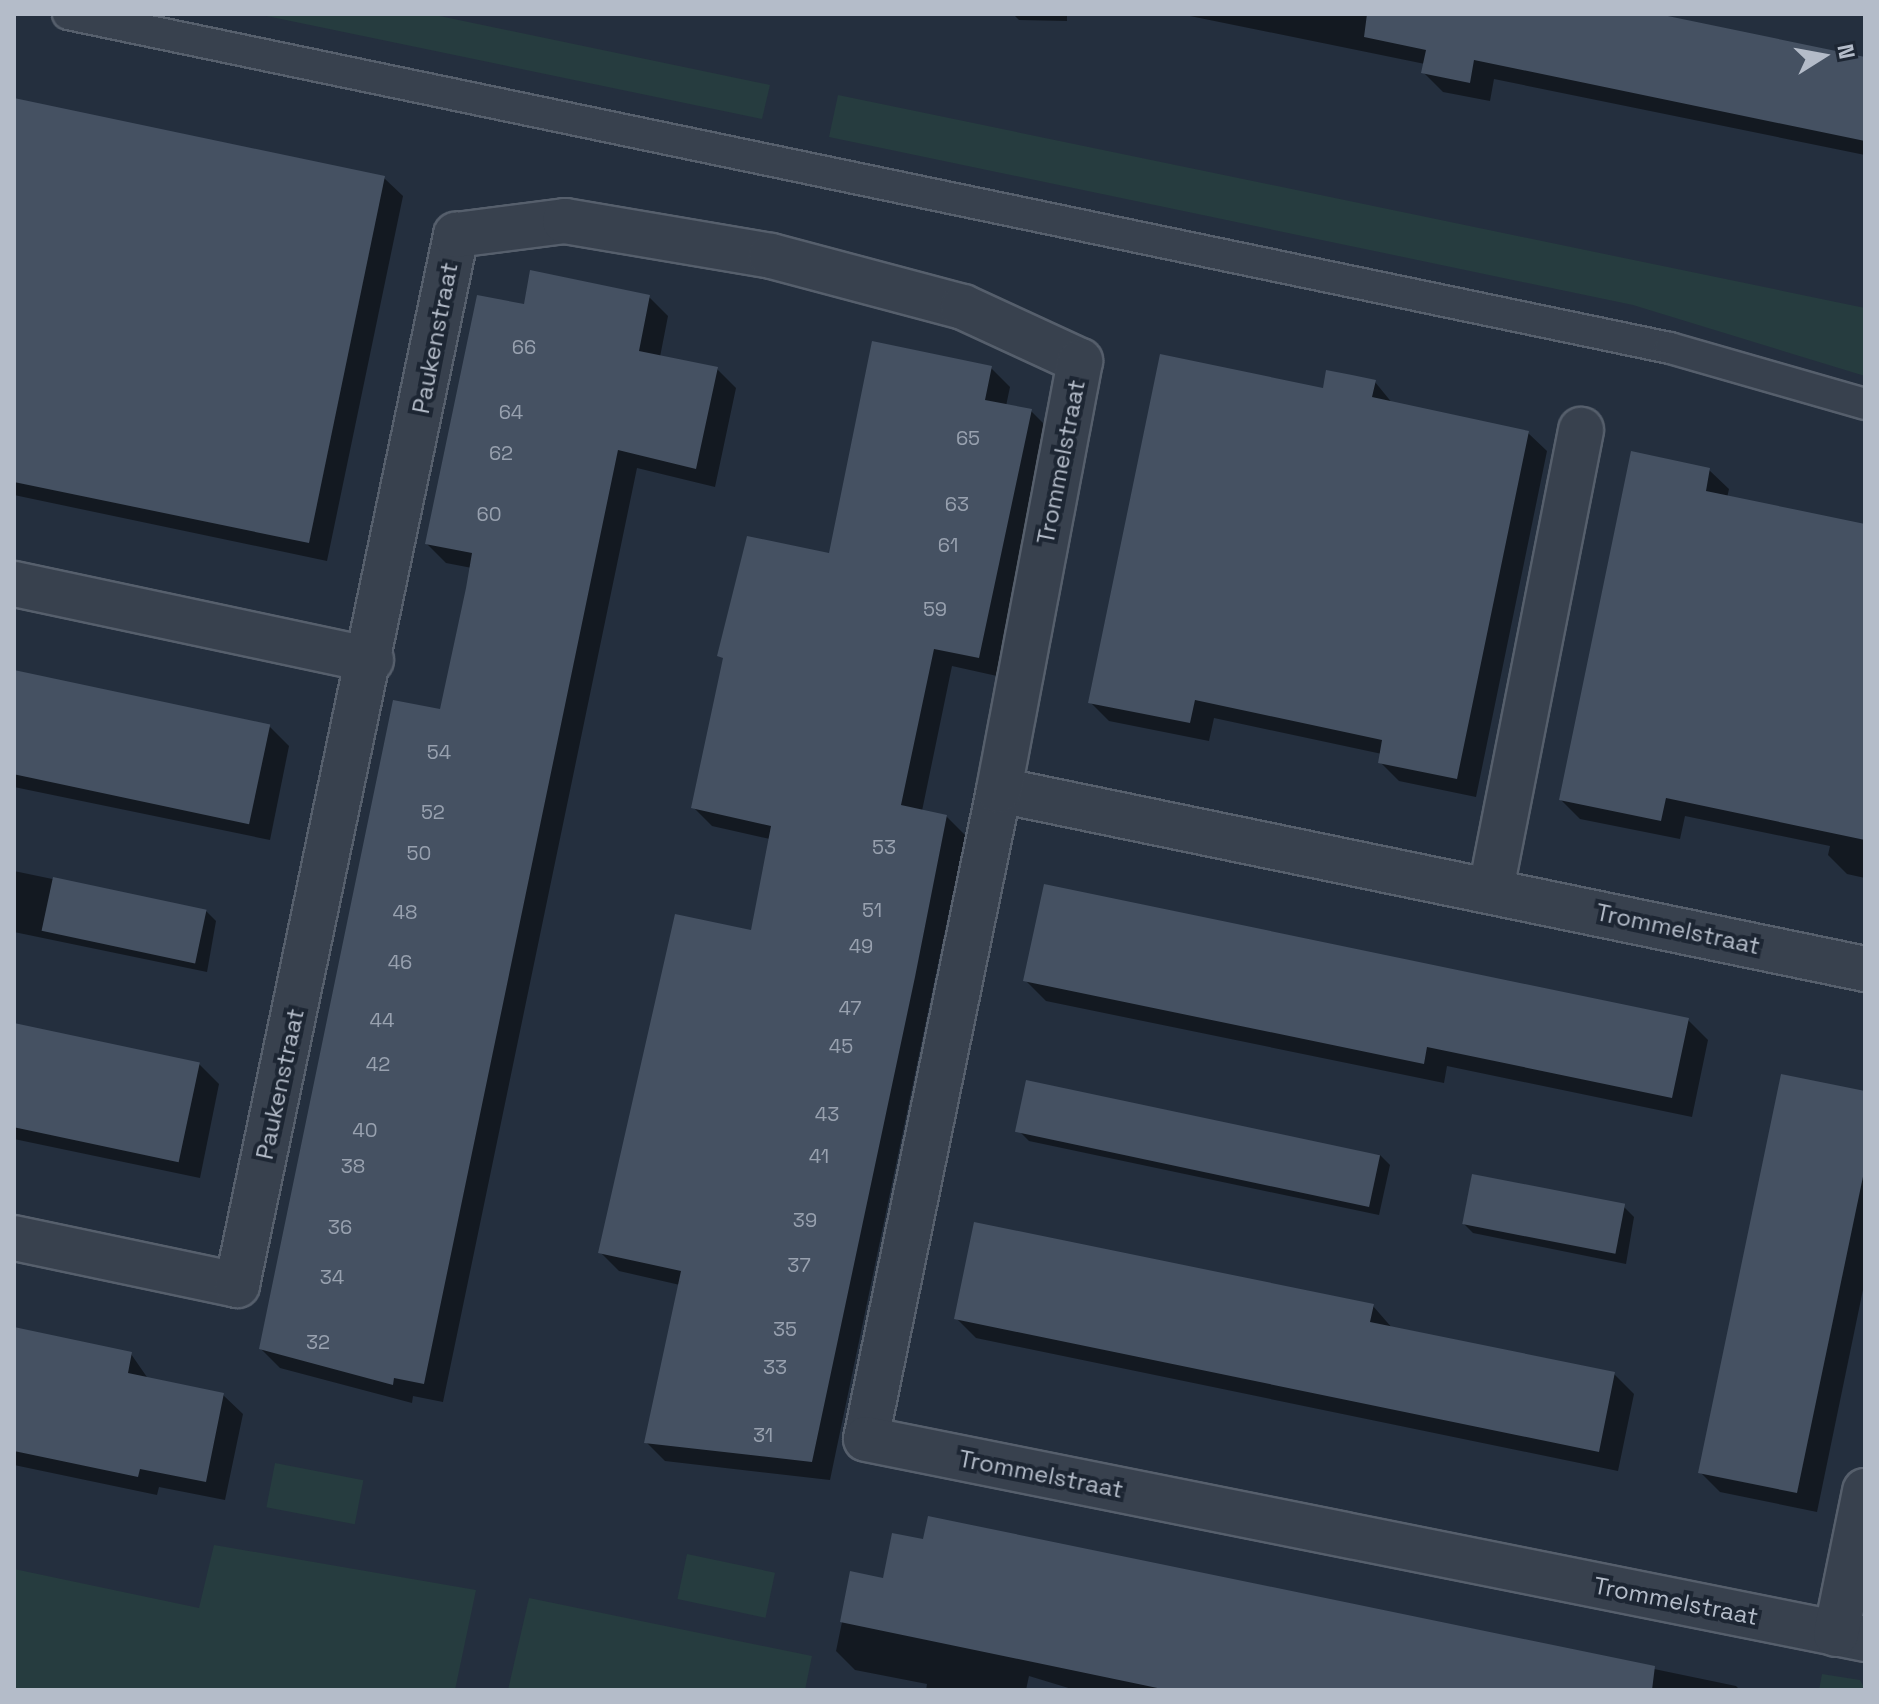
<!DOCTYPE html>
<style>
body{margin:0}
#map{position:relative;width:1879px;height:1704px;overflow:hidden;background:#242f3e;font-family:"Space Grotesk",sans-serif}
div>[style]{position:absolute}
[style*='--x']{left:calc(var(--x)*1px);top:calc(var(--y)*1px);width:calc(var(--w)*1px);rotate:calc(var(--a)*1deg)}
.green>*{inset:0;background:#263c3f;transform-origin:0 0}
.shadow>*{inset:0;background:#0007}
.building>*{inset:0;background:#455162;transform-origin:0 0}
.roads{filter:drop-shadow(2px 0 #565f6c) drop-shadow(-2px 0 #565f6c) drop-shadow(0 2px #565f6c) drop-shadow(0 -2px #565f6c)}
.lane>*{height:30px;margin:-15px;padding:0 15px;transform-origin:15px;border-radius:15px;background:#38414e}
.street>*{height:44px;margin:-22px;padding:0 22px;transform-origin:22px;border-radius:22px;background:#38414e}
span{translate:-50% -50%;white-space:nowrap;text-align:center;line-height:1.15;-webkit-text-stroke:8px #1d2633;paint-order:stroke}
.number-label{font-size:20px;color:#98a1af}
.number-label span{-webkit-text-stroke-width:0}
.street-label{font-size:24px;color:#b4bcc9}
.frame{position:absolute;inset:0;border:16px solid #b4bcc9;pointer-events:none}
.north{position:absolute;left:1783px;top:16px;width:80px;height:80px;-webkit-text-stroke:6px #1d2633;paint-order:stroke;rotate:79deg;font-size:22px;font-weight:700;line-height:32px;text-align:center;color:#b4bcc9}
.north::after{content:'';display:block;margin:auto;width:28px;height:36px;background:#b4bcc9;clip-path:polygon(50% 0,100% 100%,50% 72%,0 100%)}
</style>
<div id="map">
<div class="green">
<div style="clip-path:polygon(257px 14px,430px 14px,770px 85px,762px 119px)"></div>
<div style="clip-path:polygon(838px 95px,1865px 308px,1865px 376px,1633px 305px,829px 137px)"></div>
<div style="left:275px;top:1463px;width:90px;height:45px;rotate:11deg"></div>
<div style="clip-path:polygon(214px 1545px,476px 1590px,455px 1690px,14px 1690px,14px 1569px,199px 1608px)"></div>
<div style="left:687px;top:1554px;width:90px;height:46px;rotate:12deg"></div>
<div style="clip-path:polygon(529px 1598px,812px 1656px,805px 1690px,508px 1690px)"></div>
<div style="clip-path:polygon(1822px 1674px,1860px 1680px,1865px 1690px,1819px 1690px)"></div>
</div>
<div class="shadow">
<div style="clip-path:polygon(1013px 14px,1067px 14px,1067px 21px,1019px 20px)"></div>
<div style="clip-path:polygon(1180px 14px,1645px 14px,1865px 60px,1865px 155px,1494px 79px,1490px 101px,1443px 92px,1423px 72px,1425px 64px)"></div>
<div style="clip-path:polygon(14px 114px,384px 178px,403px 196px,327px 561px,14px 495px)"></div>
<div style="clip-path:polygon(649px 297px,668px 316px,660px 357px,717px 369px,736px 388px,715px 487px,637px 468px,443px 1402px,413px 1396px,412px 1403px,280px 1368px,261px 1349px,442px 711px,472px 568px,446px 563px,427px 544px,526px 306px)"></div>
<div style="clip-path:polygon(991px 368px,1010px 387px,1006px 406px,1031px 411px,1050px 430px,997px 676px,952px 666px,922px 811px,946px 816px,965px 835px,830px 1480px,665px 1461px,646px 1442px,680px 1285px,619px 1271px,600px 1252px,752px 933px,770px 839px,712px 826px,693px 807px,830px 555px)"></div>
<div style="clip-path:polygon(1375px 382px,1393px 404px,1528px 433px,1547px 451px,1476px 797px,1399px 781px,1380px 762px,1382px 754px,1214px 718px,1209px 741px,1109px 721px,1090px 702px,1324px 391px)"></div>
<div style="clip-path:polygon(1709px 470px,1729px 489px,1727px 498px,1865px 553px,1865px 878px,1847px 874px,1828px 855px,1830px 846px,1685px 816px,1680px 839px,1580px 819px,1561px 800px)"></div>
<div style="clip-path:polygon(14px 673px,269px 726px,289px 746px,270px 840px,14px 787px)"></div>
<div style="clip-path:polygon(14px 871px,206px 911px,216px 921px,207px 972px,14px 932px)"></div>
<div style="clip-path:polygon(1026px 981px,1688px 1020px,1708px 1040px,1692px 1117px,1447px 1066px,1444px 1083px,1046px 1001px)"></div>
<div style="clip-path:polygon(14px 1025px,199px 1064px,219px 1084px,200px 1178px,14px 1139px)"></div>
<div style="clip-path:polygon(1865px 1093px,1865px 1280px,1817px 1512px,1720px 1492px,1700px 1472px)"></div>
<div style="clip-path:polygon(1019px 1131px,1380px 1155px,1390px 1165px,1379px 1215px,1029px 1141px)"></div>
<div style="clip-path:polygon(1624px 1207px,1634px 1217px,1626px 1264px,1473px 1233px,1463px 1223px)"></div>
<div style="clip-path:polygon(1373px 1306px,1393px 1329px,1614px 1374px,1634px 1394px,1618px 1471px,976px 1338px,956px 1318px)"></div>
<div style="clip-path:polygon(14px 1329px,131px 1354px,149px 1380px,223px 1395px,243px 1414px,225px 1500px,159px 1487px,157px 1495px,14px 1465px)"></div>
<div style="clip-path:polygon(930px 1519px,1736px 1686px,1740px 1690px,1075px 1690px,1029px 1676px,1026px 1690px,926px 1690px,927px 1684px,855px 1670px,836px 1651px,852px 1574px,885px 1581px,925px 1541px)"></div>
</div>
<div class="building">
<div style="clip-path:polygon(1367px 14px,1658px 14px,1865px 57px,1865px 141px,1474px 60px,1470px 83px,1421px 73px,1426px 50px,1364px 37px)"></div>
<div style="clip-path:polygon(14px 98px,385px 176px,309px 543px,14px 482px)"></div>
<div style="clip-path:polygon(530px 270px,650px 295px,639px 351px,718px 367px,696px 469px,618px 450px,424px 1384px,394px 1378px,393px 1385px,259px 1349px,393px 700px,440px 709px,466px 588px,472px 553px,425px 544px,477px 295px,524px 304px)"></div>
<div style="clip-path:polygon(872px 341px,992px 366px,985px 400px,1032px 409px,979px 658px,934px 649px,901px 805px,947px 815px,915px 977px,812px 1462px,644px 1443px,681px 1271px,598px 1253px,675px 914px,751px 930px,771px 826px,691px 808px,723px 658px,717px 656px,747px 536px,829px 553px)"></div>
<div style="clip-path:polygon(1160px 354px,1323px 388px,1326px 370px,1352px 375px,1376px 380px,1372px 397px,1529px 431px,1457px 779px,1378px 763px,1382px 740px,1195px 700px,1190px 723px,1088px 703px)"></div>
<div style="clip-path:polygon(1631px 451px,1710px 468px,1706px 491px,1865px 524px,1865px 840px,1666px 798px,1661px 821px,1559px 800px)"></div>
<div style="left:14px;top:670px;width:262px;height:102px;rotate:12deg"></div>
<div style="left:53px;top:877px;width:157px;height:55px;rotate:12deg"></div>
<div style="clip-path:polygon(1044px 884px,1689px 1018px,1672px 1098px,1427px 1047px,1424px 1064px,1023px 981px)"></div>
<div style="left:14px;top:1023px;width:190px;height:102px;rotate:12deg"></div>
<div style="clip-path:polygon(1781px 1074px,1865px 1091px,1865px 1167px,1797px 1493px,1698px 1473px)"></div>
<div style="left:1026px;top:1080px;width:362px;height:53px;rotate:12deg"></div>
<div style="left:1472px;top:1174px;width:156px;height:51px;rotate:11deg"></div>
<div style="clip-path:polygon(974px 1222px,1374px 1304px,1370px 1322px,1615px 1372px,1599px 1452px,954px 1319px)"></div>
<div style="clip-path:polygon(14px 1327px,132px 1352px,128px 1373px,224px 1393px,206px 1482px,140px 1469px,138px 1477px,14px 1451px)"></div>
<div style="clip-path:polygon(928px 1516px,1655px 1666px,1652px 1690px,1167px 1690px,840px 1622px,850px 1571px,883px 1578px,892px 1533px,923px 1539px)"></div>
</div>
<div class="roads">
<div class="lane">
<div style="--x:68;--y:14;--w:1636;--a:11.78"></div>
<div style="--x:1670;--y:348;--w:203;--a:16"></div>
</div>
<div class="street">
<div style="--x:14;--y:584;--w:365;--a:12"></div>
<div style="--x:1491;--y:889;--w:468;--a:-78.9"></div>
<div style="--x:1865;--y:969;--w:884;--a:-168.32"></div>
<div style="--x:999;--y:790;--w:662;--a:101.58"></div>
<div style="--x:866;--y:1439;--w:1019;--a:11.32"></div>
<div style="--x:14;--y:1238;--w:228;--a:11.9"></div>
<div style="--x:237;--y:1285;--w:1073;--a:-78.22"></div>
<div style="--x:456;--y:235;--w:110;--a:-7.3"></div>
<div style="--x:565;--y:221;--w:209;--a:9.6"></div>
<div style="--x:771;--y:256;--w:199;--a:14.9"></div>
<div style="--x:963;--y:307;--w:129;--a:24.8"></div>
<div style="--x:1080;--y:361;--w:437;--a:100.7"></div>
<div style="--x:1836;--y:1634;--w:146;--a:-78.5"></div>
</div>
</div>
<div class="number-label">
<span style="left:524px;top:347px">66</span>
<span style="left:511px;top:412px">64</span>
<span style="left:968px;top:438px">65</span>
<span style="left:501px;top:453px">62</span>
<span style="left:957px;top:504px">63</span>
<span style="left:489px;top:514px">60</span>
<span style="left:948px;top:545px">61</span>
<span style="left:935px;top:609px">59</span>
<span style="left:439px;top:752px">54</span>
<span style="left:433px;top:812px">52</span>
<span style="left:884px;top:847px">53</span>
<span style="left:419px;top:853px">50</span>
<span style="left:872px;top:910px">51</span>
<span style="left:405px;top:912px">48</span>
<span style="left:861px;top:946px">49</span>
<span style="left:400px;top:962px">46</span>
<span style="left:850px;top:1008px">47</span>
<span style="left:382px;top:1020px">44</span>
<span style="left:841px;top:1046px">45</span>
<span style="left:378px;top:1064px">42</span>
<span style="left:827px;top:1114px">43</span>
<span style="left:365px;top:1130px">40</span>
<span style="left:819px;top:1156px">41</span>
<span style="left:353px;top:1166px">38</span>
<span style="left:805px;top:1220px">39</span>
<span style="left:340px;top:1227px">36</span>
<span style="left:799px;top:1265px">37</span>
<span style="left:332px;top:1277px">34</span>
<span style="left:785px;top:1329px">35</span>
<span style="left:318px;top:1342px">32</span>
<span style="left:775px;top:1367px">33</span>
<span style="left:763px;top:1435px">31</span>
</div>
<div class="street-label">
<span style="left:435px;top:338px;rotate:-79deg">Paukenstraat</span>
<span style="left:1061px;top:462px;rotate:-79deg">Trommelstraat</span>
<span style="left:1678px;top:929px;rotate:12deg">Trommelstraat</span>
<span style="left:280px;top:1084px;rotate:-78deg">Paukenstraat</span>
<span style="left:1041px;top:1474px;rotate:11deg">Trommelstraat</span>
<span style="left:1676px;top:1601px;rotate:11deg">Trommelstraat</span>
</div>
<div class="frame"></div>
<div class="north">N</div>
</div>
